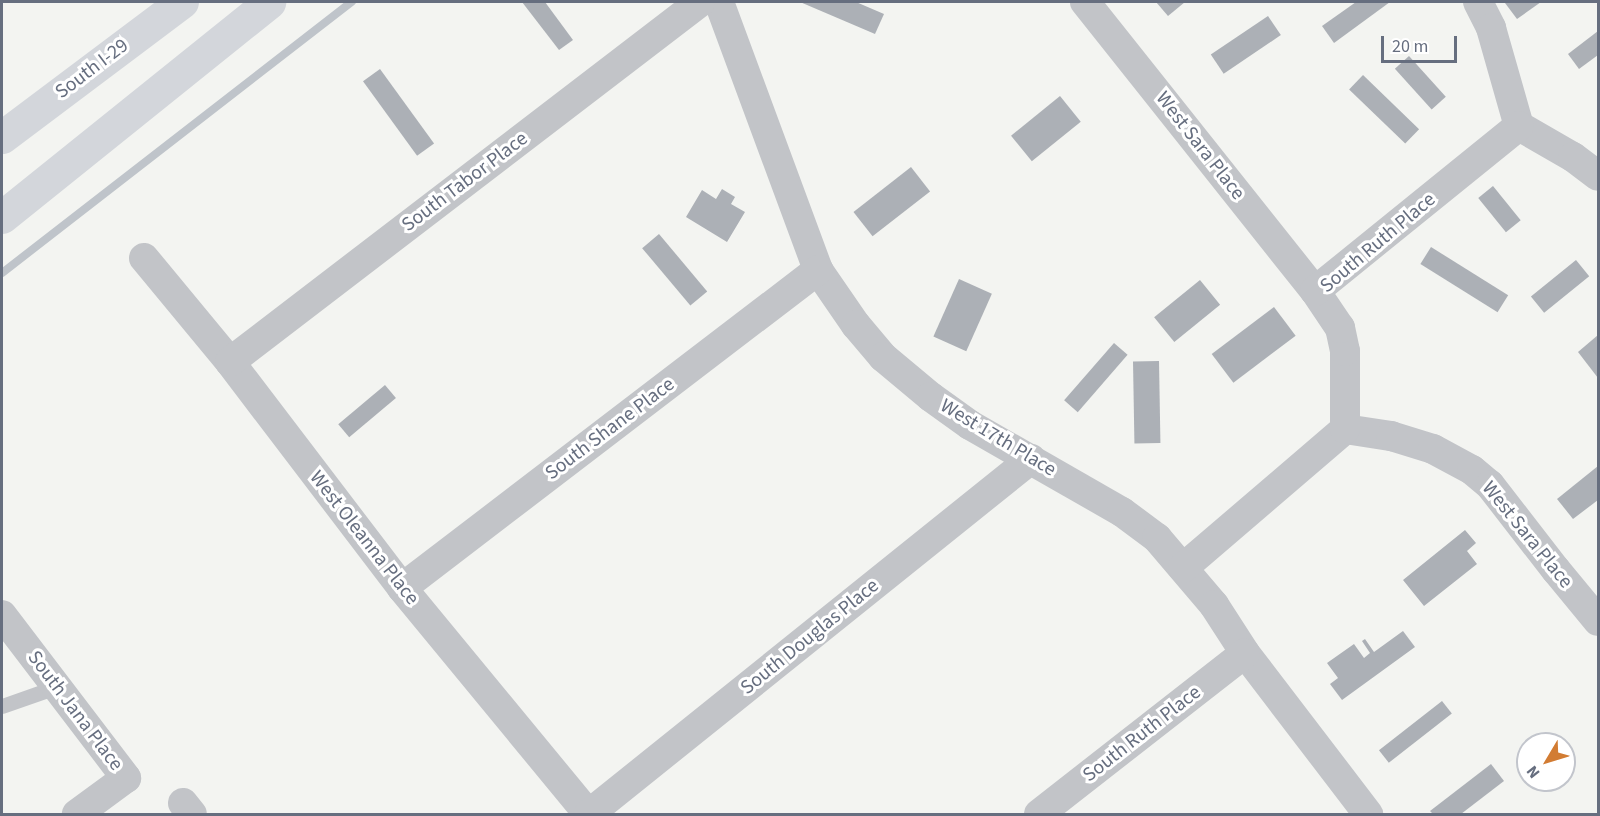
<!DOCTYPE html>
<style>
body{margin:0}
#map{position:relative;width:1600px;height:816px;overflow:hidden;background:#f3f4f1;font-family:"Source Sans 3",sans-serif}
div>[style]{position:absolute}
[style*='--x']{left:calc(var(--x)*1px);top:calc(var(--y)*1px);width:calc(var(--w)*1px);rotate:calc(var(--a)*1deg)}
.stream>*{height:8px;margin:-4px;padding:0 4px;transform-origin:4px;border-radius:4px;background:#bfc4ca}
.building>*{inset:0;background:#acb0b6;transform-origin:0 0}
.service>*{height:15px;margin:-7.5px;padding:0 7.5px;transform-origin:7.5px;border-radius:7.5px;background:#c2c4c8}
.minor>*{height:30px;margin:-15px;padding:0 15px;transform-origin:15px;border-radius:15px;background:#c2c4c8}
.motorway>*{height:33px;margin:-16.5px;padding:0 16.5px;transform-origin:16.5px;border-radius:16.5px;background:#d3d6db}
span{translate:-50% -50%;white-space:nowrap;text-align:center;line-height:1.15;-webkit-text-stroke:6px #fff;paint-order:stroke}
.street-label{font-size:20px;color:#666e7f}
.frame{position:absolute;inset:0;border:3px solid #666e7f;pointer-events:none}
.north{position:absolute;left:1516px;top:732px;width:60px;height:60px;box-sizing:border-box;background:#fff;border:2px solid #c2c5cc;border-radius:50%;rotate:232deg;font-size:16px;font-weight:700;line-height:24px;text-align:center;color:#666e7f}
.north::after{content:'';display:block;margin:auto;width:21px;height:27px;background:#d27c33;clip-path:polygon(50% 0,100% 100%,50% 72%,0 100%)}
.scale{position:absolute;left:1381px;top:36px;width:76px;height:27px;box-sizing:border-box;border:3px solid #666e7f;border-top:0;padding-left:8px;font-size:18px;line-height:21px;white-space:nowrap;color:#666e7f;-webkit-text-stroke:4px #fff;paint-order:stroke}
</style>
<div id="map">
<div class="stream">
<div style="--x:2;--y:273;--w:443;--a:-37.8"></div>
</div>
<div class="building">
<div style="clip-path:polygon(522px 2px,545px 2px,573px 40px,559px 50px)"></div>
<div style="clip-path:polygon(800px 2px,856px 2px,884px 14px,875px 34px)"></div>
<div style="clip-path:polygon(1156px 2px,1185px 2px,1168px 16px)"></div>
<div style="clip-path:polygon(1356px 2px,1390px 2px,1334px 43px,1322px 26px)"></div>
<div style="clip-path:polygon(1507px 2px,1541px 2px,1517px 19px,1505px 3px)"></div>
<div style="left:1268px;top:16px;width:23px;height:69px;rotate:56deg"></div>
<div style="clip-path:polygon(1598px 31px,1598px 55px,1579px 69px,1568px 54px)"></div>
<div style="left:1409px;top:56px;width:55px;height:19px;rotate:48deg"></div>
<div style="left:380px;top:69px;width:92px;height:21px;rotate:54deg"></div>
<div style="left:1363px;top:75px;width:78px;height:20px;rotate:44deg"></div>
<div style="left:1060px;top:96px;width:33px;height:63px;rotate:51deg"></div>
<div style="left:911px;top:167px;width:31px;height:73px;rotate:52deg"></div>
<div style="left:1493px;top:186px;width:44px;height:19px;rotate:51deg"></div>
<div style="clip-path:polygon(722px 189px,735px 197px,731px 204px,745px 212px,727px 242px,686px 217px,702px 190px,716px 199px)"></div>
<div style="left:659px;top:234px;width:75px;height:22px;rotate:50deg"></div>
<div style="left:1431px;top:247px;width:91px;height:20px;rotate:32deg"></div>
<div style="left:1576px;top:260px;width:21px;height:58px;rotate:51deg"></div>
<div style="left:959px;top:279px;width:36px;height:63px;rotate:24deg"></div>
<div style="left:1200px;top:280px;width:32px;height:59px;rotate:51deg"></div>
<div style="left:1274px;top:307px;width:36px;height:78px;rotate:53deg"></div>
<div style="clip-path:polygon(1598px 335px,1598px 378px,1578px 352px)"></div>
<div style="left:1114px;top:343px;width:18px;height:76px;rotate:41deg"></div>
<div style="left:1159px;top:361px;width:82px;height:26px;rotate:89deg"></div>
<div style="left:385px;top:385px;width:17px;height:61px;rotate:50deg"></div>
<div style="clip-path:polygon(1598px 466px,1598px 500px,1573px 519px,1557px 499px)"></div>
<div style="clip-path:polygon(1465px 530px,1476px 543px,1467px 551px,1477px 564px,1424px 606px,1403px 580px)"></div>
<div style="clip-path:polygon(1403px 631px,1415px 647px,1342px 700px,1330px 684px,1338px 678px,1327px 663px,1354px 644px,1364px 658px,1370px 653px,1362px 641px,1365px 639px,1374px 652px)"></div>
<div style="left:1442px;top:701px;width:16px;height:80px;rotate:52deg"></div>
<div style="clip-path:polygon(1491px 764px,1504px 781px,1461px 814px,1433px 814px,1430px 811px)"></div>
</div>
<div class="service">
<div style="--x:2;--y:706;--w:57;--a:-19.4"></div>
</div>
<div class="minor">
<div style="--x:719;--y:2;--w:286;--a:69.7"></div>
<div style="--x:818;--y:270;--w:67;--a:55.4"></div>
<div style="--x:856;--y:325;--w:42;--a:49.8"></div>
<div style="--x:883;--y:357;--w:62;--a:39.8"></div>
<div style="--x:931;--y:397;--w:48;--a:35.7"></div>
<div style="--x:970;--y:425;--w:175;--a:29.8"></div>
<div style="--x:1122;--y:512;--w:44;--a:36.6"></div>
<div style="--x:1157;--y:538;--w:88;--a:49.6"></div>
<div style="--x:1214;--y:605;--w:57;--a:57.1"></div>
<div style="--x:1245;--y:653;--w:203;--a:52.6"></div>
<div style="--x:1085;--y:2;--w:369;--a:51.5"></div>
<div style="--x:1478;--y:2;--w:29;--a:63"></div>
<div style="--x:1491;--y:28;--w:102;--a:74.1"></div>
<div style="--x:1519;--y:126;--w:62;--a:29.9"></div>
<div style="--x:1573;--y:157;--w:31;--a:37"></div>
<div style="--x:144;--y:258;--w:135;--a:50.4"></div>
<div style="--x:230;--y:362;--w:284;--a:52.7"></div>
<div style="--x:402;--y:588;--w:293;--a:50.5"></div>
<div style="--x:230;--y:362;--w:592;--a:-37.45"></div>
<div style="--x:1345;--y:429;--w:47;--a:8.7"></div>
<div style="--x:1391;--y:436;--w:44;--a:17.2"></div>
<div style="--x:1433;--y:449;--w:44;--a:28.3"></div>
<div style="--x:1472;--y:470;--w:23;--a:40"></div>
<div style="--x:1490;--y:485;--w:108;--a:52.2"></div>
<div style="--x:1556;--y:570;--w:66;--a:50.5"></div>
<div style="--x:1183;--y:568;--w:213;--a:-40.6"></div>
<div style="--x:1345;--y:429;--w:78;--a:-90"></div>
<div style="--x:1345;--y:351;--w:24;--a:-102"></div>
<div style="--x:1340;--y:328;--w:45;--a:-124"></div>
<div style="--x:1315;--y:291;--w:262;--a:-39"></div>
<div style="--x:402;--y:588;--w:524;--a:-37.4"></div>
<div style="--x:2;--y:615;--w:205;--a:52.7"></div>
<div style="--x:126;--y:778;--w:61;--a:143.7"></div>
<div style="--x:183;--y:803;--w:14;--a:51"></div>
<div style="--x:589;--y:814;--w:567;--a:-38.77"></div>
<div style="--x:1039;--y:814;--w:261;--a:-38"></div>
</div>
<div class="motorway">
<div style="--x:2;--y:137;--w:225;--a:-36.9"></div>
<div style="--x:2;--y:217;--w:343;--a:-38.8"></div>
</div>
<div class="street-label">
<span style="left:92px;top:69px;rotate:-37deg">South I-29</span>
<span style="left:1200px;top:146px;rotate:52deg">West Sara Place</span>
<span style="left:465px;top:182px;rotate:-37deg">South Tabor Place</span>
<span style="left:1378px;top:243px;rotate:-40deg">South Ruth Place</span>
<span style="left:610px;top:429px;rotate:-37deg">South Shane Place</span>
<span style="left:998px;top:438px;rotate:31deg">West 17th Place</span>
<span style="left:1527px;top:535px;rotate:51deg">West Sara Place</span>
<span style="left:364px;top:538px;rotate:52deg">West Oleanna Place</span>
<span style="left:810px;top:637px;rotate:-39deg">South Douglas Place</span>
<span style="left:75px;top:711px;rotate:53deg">South Jana Place</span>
<span style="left:1142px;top:734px;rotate:-38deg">South Ruth Place</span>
</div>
<div class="frame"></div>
<div class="north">N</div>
<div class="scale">20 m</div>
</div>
